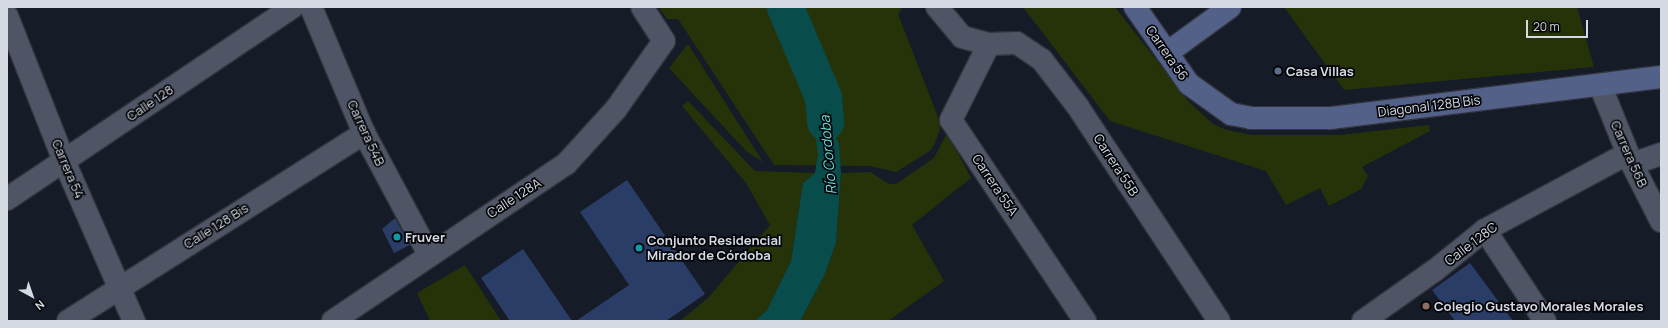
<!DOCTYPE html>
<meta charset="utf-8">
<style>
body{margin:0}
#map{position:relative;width:1668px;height:328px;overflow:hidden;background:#151b27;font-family:Manrope,sans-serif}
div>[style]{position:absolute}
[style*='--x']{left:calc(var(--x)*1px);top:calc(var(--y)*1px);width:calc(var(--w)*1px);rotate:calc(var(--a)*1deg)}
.green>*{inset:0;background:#263308}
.water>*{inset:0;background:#094c4c}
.river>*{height:37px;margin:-18.5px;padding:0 18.5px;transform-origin:18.5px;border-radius:18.5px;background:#094c4c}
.building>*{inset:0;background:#2a3d66}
.roads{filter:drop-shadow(1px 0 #31343e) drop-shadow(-1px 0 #31343e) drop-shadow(0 1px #31343e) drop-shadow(0 -1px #31343e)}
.street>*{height:22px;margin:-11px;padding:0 11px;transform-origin:11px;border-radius:11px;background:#4f5564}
.secondary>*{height:22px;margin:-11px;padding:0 11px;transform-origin:11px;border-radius:11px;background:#536088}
.dots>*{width:11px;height:11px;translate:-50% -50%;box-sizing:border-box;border:2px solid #04060a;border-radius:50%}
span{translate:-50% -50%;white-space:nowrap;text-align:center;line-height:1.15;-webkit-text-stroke:3.5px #04060a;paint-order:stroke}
.street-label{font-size:13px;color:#d6dae3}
.poi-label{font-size:13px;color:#d6dae3;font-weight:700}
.left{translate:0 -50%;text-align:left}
.water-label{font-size:14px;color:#68dddd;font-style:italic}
.frame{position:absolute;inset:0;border:8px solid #d6dae3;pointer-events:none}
.north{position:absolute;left:12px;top:276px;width:40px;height:40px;-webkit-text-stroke:3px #04060a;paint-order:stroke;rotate:140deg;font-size:11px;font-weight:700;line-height:16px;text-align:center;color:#d6dae3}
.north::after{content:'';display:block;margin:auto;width:14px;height:18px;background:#d6dae3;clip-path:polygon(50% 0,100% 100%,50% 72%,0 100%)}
.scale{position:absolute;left:1526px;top:20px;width:62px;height:18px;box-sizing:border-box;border:2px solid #d6dae3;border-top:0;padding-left:5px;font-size:12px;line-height:14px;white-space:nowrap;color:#d6dae3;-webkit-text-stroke:3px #04060a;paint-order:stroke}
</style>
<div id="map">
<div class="green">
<div style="clip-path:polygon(659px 7px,903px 7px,898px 14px,941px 125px,935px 143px,931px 150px,896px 172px,870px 166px,774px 165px,678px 19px,667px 19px)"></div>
<div style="clip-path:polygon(1023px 7px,1115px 7px,1189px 102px,1213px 124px,1227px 130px,1251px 135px,1339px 135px,1429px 125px,1430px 131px,1362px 167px,1368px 176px,1361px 189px,1329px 206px,1320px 188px,1286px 205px,1266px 171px,1110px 121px)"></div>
<div style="clip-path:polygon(1284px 7px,1577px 7px,1594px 67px,1344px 90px)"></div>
<div style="clip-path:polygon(688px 44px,763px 162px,747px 152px,669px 68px)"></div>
<div style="clip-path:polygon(688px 101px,755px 171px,815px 173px,803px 183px,791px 261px,767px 310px,755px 321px,680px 321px,708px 298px,770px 225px,746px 183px,682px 106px)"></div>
<div style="clip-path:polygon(947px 133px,971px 178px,912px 225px,944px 281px,888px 321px,800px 321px,824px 276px,836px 243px,841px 173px,870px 172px,889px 184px,896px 184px,934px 158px)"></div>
<div style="clip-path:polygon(465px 265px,501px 321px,430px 321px,417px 293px)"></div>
</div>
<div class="water">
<div style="clip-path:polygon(819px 59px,821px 74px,818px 76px,822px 90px,831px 96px,841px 128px,834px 135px,839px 144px,841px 173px,836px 243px,824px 276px,800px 321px,755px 321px,767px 310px,791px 261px,803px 183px,815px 173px,818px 154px,815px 130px,820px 121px,817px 111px,821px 101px,808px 91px,816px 68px,812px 60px)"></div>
</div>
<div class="river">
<div style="--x:785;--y:7;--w:98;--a:67.1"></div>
<div style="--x:823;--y:97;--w:25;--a:85"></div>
</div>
<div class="building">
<div style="clip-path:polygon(627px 180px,705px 294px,666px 321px,576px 321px,629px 285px,580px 212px)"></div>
<div style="clip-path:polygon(395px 218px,410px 245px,394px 253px,382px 229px)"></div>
<div style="clip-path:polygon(523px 249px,572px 321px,510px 321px,481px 278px)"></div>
<div style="clip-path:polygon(1470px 263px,1513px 321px,1455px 321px,1432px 290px)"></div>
</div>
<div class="roads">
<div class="street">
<div style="--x:311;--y:7;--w:137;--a:67.2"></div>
<div style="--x:364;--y:133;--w:137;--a:61.8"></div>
<div style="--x:937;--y:7;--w:39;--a:50"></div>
<div style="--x:962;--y:37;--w:28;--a:15"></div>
<div style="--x:989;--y:44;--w:28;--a:-2"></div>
<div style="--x:1017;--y:43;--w:30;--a:34"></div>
<div style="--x:1042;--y:60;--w:59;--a:52.5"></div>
<div style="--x:1078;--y:107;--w:256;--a:56.6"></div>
<div style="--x:7;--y:16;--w:156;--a:68.5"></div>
<div style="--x:64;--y:161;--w:175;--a:66.4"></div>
<div style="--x:989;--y:44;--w:85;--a:116.6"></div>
<div style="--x:951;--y:120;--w:242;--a:56.3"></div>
<div style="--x:1600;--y:85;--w:85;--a:67.9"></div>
<div style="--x:1632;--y:164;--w:64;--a:63"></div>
<div style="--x:1632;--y:164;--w:31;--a:-19"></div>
<div style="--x:7;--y:199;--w:344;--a:-33.9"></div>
<div style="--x:1485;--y:230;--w:109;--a:56.6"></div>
<div style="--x:68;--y:321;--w:351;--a:-32.4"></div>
<div style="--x:333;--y:321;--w:281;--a:-34"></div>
<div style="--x:566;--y:164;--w:74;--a:-47.7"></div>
<div style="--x:616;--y:109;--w:83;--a:-54.8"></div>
<div style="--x:664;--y:41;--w:40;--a:-122.9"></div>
<div style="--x:1363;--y:321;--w:87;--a:-35.2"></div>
<div style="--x:1434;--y:271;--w:65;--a:-38.8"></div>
<div style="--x:1485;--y:230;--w:161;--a:-28.2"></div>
</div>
<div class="secondary">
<div style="--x:1135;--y:7;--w:94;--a:55"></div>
<div style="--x:1189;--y:84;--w:52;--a:35.5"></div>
<div style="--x:1231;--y:114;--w:20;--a:11"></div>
<div style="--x:1251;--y:118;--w:80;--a:0"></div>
<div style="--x:1331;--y:118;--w:333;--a:-7.1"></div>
<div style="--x:1167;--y:53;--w:78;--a:-36.1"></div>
</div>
</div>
<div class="dots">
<div style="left:1278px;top:71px;background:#5c6f8a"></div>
<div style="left:397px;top:237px;background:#0f9aa8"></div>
<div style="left:639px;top:248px;background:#0f9aa8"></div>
<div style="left:1426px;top:306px;background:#8d6e63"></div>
</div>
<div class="street-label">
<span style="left:1167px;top:53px;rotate:55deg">Carrera 56</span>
<span style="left:150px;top:103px;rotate:-34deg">Calle 128</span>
<span style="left:1429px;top:106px;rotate:-7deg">Diagonal 128B Bis</span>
<span style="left:366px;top:133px;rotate:65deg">Carrera 54B</span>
<span style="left:1629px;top:154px;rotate:66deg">Carrera 56B</span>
<span style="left:1116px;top:165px;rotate:57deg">Carrera 55B</span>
<span style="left:68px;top:169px;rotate:67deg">Carrera 54</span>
<span style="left:995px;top:185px;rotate:56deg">Carrera 55A</span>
<span style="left:514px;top:198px;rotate:-33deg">Calle 128A</span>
<span style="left:216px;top:226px;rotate:-32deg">Calle 128 Bis</span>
<span style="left:1471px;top:244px;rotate:-37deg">Calle 128C</span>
</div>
<div class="poi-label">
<span class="left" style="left:1286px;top:71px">Casa Villas</span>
<span class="left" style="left:405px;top:237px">Fruver</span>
<span class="left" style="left:647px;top:248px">Conjunto Residencial<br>Mirador de Córdoba</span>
<span class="left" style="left:1434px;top:306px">Colegio Gustavo Morales Morales</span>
</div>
<div class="water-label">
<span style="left:828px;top:155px;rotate:-95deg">Río Cordoba</span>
</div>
<div class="frame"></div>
<div class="north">N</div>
<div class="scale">20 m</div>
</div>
